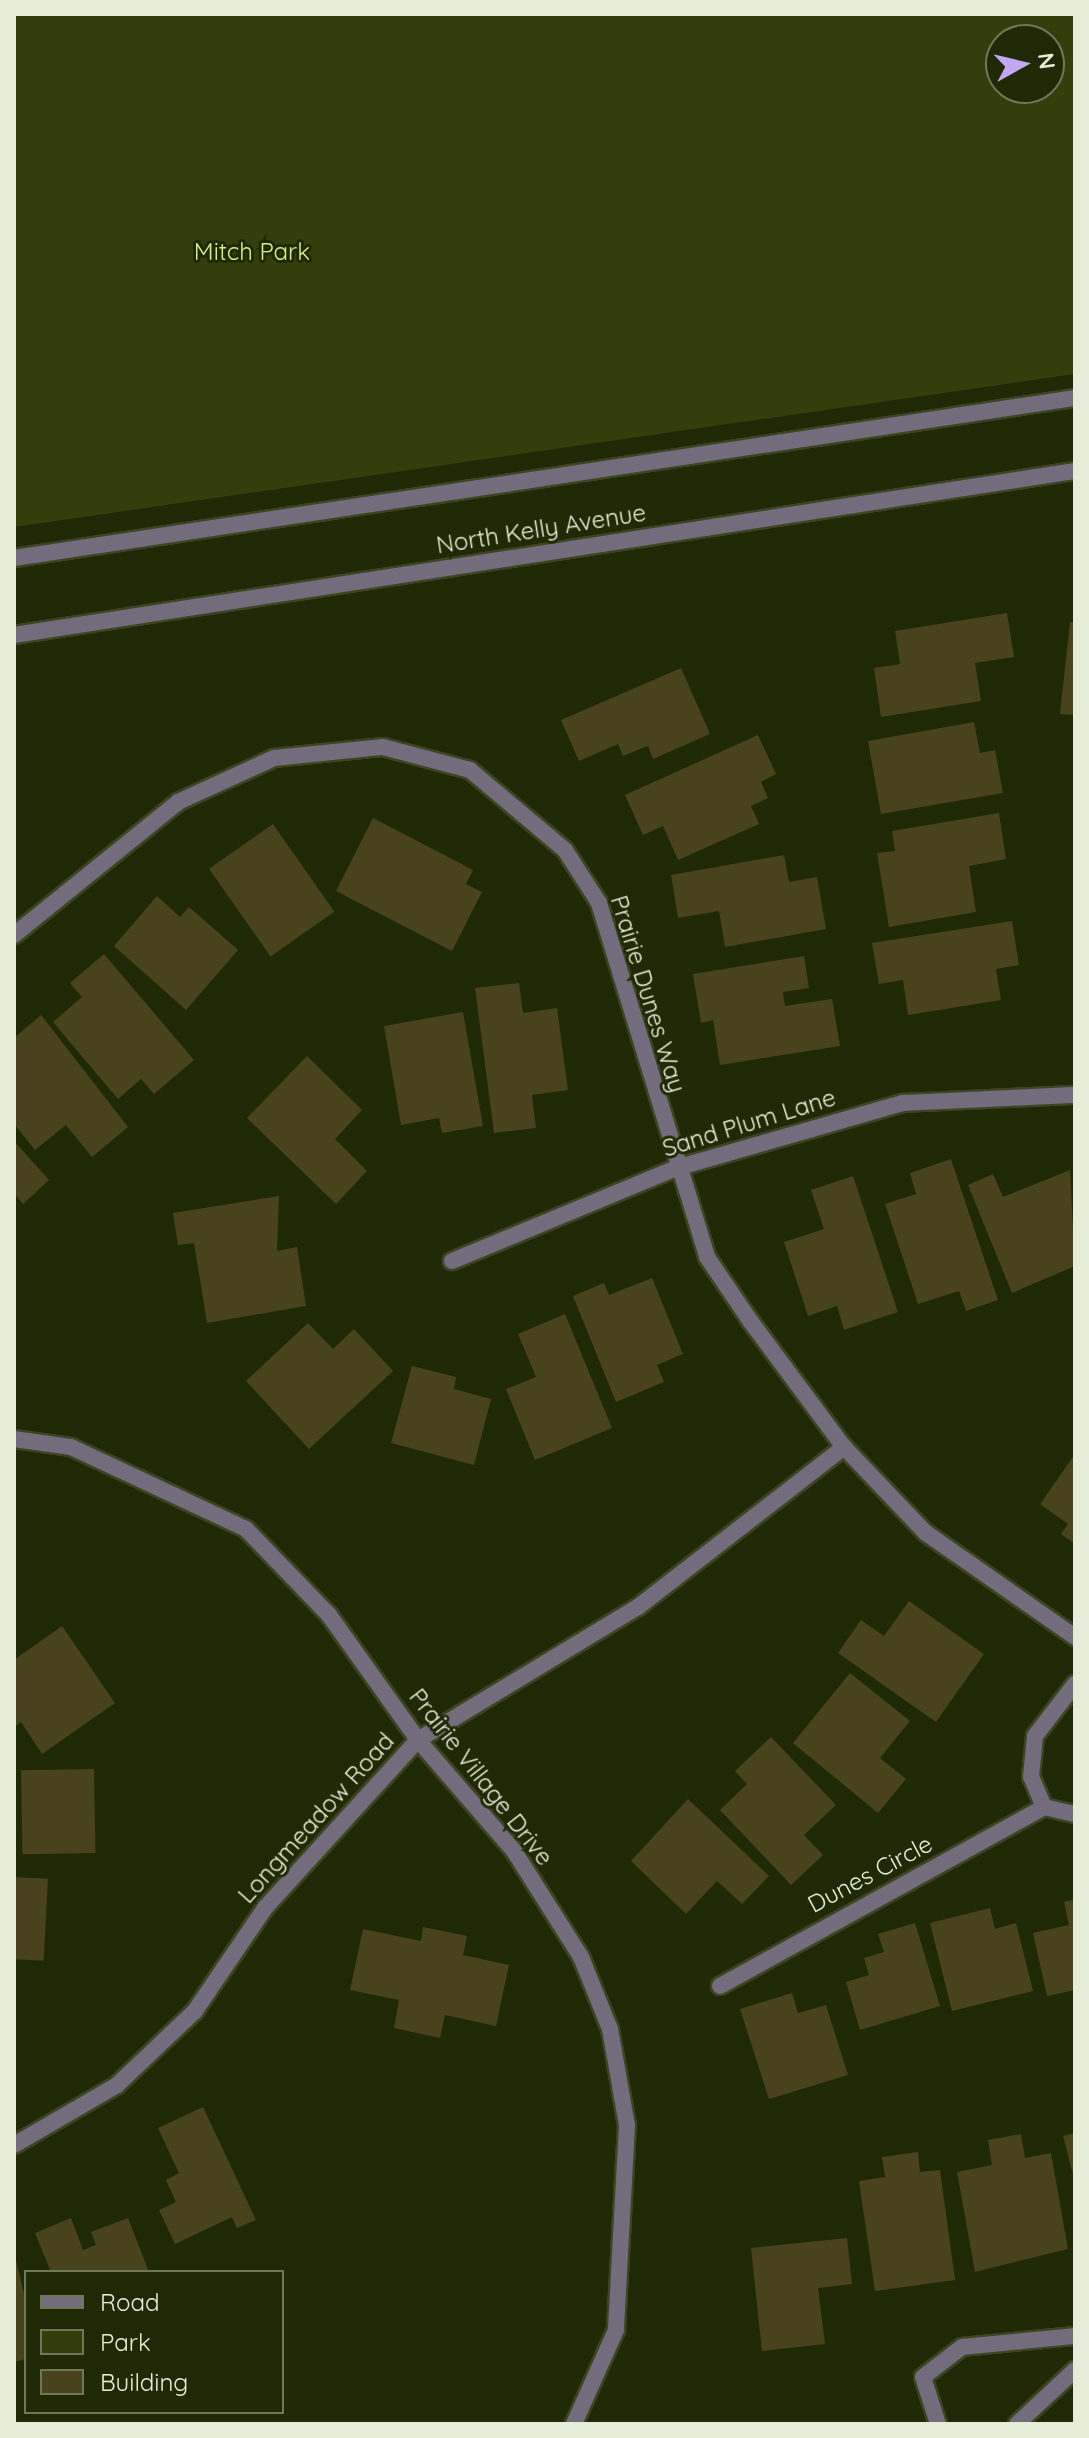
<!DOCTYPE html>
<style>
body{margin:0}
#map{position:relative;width:1089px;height:2438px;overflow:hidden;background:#202905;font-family:Quicksand,sans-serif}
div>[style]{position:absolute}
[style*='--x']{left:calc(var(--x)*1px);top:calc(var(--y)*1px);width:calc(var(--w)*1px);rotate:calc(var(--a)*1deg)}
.green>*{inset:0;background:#323e0c}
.building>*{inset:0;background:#48431d;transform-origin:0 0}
.roads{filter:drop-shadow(2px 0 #3c4423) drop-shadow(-2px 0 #3c4423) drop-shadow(0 2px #3c4423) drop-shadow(0 -2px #3c4423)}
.minor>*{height:16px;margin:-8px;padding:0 8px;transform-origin:8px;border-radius:8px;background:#726c7c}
.tertiary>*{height:16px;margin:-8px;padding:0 8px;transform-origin:8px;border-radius:8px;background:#726c7c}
span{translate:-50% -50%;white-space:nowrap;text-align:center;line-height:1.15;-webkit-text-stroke:6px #202905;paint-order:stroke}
.park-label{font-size:24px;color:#d2f086}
.street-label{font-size:24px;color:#e5ecd8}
.frame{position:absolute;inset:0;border:16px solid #e5ecd8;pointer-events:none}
.legend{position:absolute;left:24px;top:2270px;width:260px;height:144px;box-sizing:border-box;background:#202905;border:2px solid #6f7759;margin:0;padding:10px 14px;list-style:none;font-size:24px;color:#e5ecd8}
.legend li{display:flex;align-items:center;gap:16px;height:40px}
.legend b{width:40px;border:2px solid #6f7759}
.north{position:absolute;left:985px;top:24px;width:80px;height:80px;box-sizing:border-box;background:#202905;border:2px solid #6f7759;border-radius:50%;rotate:82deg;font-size:22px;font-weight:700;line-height:32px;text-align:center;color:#e5ecd8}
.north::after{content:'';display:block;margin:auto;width:28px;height:36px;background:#c4a7f1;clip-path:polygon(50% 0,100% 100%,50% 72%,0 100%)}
</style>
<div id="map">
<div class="green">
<div style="clip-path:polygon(evenodd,14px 14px,1075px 14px,1075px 374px,14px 527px,14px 14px,1001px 40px,1049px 40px,1049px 88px,1001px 88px,1001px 40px)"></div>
</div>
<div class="building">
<div style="clip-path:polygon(1007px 613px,1014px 657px,975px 663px,981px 701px,881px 717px,874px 668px,900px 664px,895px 631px)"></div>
<div style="clip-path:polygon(1070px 622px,1075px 622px,1075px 715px,1060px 714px)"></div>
<div style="clip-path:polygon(681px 668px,710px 734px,653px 759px,648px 746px,623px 756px,618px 744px,579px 761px,561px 720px)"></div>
<div style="clip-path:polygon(974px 722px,980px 753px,995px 750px,1003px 793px,881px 814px,868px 741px)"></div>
<div style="clip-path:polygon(758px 735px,776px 774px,761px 782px,768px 798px,751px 806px,759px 824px,678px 860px,663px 826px,643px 835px,625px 795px)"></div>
<div style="clip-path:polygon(999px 813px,1006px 859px,969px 866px,976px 912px,889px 927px,877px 853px,895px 851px,892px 831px)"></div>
<div style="clip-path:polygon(373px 818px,473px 870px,466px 884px,482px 892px,452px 951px,336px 891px)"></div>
<div style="left:273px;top:824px;width:107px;height:78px;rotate:55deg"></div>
<div style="clip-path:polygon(784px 855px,789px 882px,817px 877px,826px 929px,725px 947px,719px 911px,678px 918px,671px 875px)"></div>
<div style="clip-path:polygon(157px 896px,180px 917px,189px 907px,238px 950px,186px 1010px,114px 946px)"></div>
<div style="clip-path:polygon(1012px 921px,1019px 965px,996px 969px,1001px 1000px,908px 1015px,903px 980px,879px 984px,872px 943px)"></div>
<div style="clip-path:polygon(104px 954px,194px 1060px,154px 1094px,141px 1079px,118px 1099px,53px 1022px,82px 997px,70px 983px)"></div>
<div style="clip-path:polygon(804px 956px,809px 988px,783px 992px,785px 1006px,832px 999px,840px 1046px,720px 1065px,713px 1020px,701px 1023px,693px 974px)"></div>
<div style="clip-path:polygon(519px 983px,523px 1013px,557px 1008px,568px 1090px,532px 1095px,536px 1128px,494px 1133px,475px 988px)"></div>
<div style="clip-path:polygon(463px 1012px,483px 1126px,442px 1133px,439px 1118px,401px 1125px,384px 1026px)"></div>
<div style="clip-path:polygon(41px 1015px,128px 1127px,92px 1157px,66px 1125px,35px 1150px,14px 1124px,14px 1038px)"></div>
<div style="clip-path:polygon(307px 1056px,362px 1110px,335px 1139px,367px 1171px,336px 1204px,247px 1118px)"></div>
<div style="clip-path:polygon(14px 1141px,49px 1180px,23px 1204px,14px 1193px)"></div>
<div style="clip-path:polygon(951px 1159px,998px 1300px,966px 1311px,959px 1291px,918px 1304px,885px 1204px,916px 1194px,910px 1173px)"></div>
<div style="clip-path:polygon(1070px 1170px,1075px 1266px,1012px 1293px,968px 1185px,993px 1174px,1003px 1197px)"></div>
<div style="clip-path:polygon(853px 1176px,898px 1312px,844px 1330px,837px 1306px,808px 1316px,784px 1242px,824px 1229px,811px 1190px)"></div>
<div style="clip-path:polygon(279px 1196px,277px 1251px,297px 1247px,306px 1306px,207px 1323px,194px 1243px,178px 1245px,173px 1213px)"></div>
<div style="clip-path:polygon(652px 1278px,683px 1354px,657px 1365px,664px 1382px,616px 1402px,573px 1296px,604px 1283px,609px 1295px)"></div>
<div style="clip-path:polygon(565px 1314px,612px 1428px,535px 1460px,506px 1389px,536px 1377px,518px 1334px)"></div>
<div style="clip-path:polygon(308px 1323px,333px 1349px,354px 1329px,393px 1371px,309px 1449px,246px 1381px)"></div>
<div style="clip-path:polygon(412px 1366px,456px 1377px,454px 1389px,491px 1399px,474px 1465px,391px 1443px)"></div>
<div style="clip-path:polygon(1075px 1454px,1075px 1544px,1061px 1534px,1068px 1524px,1040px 1504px)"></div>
<div style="clip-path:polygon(909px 1601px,984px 1654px,936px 1722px,838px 1653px,861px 1620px,884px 1636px)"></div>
<div style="clip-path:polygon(62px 1626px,115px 1703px,42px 1754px,21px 1722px,14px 1727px,14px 1660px)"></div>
<div style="clip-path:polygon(850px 1673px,910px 1721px,880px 1758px,906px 1779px,878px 1813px,793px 1743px)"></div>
<div style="clip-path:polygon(771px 1737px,836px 1805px,804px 1835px,823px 1855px,791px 1885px,720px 1810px,747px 1784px,735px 1771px)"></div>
<div style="left:94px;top:1769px;width:84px;height:73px;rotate:89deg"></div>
<div style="clip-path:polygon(688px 1799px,769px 1876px,742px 1904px,717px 1881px,686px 1914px,631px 1861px)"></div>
<div style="left:14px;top:1877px;width:34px;height:82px;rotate:3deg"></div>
<div style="clip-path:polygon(1075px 1899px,1075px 1990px,1047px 1996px,1033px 1933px,1069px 1925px,1064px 1902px)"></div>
<div style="clip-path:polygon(990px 1908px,995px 1929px,1016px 1923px,1033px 1991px,952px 2011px,930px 1923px)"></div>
<div style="clip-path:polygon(915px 1923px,940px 2006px,860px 2030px,846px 1982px,869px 1975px,864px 1958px,884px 1952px,878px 1934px)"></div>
<div style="clip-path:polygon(423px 1927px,467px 1936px,463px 1955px,509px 1965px,496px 2026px,445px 2015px,440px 2038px,394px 2028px,399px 2000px,350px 1990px,363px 1929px,421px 1941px)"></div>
<div style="clip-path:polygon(792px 1993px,798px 2013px,826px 2005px,848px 2075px,769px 2099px,740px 2009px)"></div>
<div style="clip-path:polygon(203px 2107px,256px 2220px,237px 2228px,232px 2217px,175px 2244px,159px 2210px,176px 2202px,166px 2180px,179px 2173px,158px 2128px)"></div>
<div style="clip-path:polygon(1075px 2133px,1075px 2177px,1074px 2178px,1063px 2136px)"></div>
<div style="clip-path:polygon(1021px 2134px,1025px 2158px,1051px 2153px,1068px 2249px,975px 2272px,957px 2172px,992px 2165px,988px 2140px)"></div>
<div style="clip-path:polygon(918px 2152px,920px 2172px,940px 2170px,955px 2280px,875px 2291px,859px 2181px,885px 2177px,882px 2157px)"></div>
<div style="clip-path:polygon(71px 2218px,83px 2250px,96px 2245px,91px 2232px,128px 2218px,149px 2272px,51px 2272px,35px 2233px)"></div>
<div style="clip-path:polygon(847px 2238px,852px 2284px,818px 2288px,825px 2344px,762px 2351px,751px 2248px)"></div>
<div style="clip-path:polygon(15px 2256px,26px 2302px,26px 2359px,14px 2362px)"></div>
</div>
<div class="roads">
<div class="minor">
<div style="--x:14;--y:935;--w:211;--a:-39"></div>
<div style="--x:178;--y:802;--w:106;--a:-24.6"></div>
<div style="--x:274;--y:758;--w:110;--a:-5.8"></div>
<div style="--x:383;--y:747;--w:90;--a:14.8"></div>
<div style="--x:470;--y:770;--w:124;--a:40.1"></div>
<div style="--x:565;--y:850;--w:63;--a:57.3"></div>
<div style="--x:599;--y:903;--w:370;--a:73"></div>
<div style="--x:707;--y:1257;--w:78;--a:55.9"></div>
<div style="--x:751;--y:1322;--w:156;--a:53.4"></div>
<div style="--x:844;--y:1447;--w:119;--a:46.4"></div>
<div style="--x:926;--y:1533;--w:182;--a:34.9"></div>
<div style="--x:452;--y:1261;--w:243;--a:-22.5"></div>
<div style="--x:676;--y:1168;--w:236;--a:-16"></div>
<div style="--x:903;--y:1103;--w:172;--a:-2.7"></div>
<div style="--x:14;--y:1439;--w:58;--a:8"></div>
<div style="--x:71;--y:1447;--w:193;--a:25.1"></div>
<div style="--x:246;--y:1529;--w:120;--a:46"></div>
<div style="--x:329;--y:1615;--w:153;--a:54.5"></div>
<div style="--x:418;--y:1740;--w:147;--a:49.1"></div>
<div style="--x:514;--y:1851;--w:125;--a:57.7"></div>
<div style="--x:581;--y:1957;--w:78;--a:68.1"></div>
<div style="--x:610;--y:2029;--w:97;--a:80"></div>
<div style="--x:627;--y:2125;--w:205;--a:93.1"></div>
<div style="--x:616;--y:2330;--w:103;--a:114.1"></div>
<div style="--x:1044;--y:1807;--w:33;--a:-113"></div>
<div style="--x:1031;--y:1777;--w:41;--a:-84.4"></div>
<div style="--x:1035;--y:1736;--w:66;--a:-52.4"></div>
<div style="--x:720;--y:1986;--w:370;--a:-28.9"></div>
<div style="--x:1044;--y:1807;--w:32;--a:13"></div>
<div style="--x:14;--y:2145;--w:119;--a:-30.2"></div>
<div style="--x:117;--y:2085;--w:108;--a:-43.5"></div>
<div style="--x:195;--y:2011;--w:125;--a:-55.8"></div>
<div style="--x:265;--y:1908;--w:227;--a:-47.7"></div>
<div style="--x:418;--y:1740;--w:257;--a:-31.2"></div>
<div style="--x:638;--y:1607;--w:261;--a:-37.8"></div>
<div style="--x:938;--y:2424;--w:49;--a:-107.7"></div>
<div style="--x:923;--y:2377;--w:49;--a:-37.6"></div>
<div style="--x:962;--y:2347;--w:114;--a:-5.6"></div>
<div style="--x:1017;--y:2424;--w:79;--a:-43"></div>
</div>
<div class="tertiary">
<div style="--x:14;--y:558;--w:1073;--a:-8.58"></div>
<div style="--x:14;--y:635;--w:1074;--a:-8.79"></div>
</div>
</div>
<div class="park-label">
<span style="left:252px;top:252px">Mitch Park</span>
</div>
<div class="street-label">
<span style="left:541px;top:529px;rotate:-9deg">North Kelly Avenue</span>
<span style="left:648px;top:994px;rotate:73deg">Prairie Dunes Way</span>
<span style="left:749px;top:1123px;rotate:-17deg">Sand Plum Lane</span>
<span style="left:481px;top:1777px;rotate:52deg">Prairie Village Drive</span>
<span style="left:316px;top:1818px;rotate:-48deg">Longmeadow Road</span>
<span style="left:870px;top:1874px;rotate:-28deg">Dunes Circle</span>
</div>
<div class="frame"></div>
<ul class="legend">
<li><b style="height:10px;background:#726c7c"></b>Road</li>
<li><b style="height:22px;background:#323e0c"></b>Park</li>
<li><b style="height:22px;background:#48431d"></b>Building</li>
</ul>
<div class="north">N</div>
</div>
